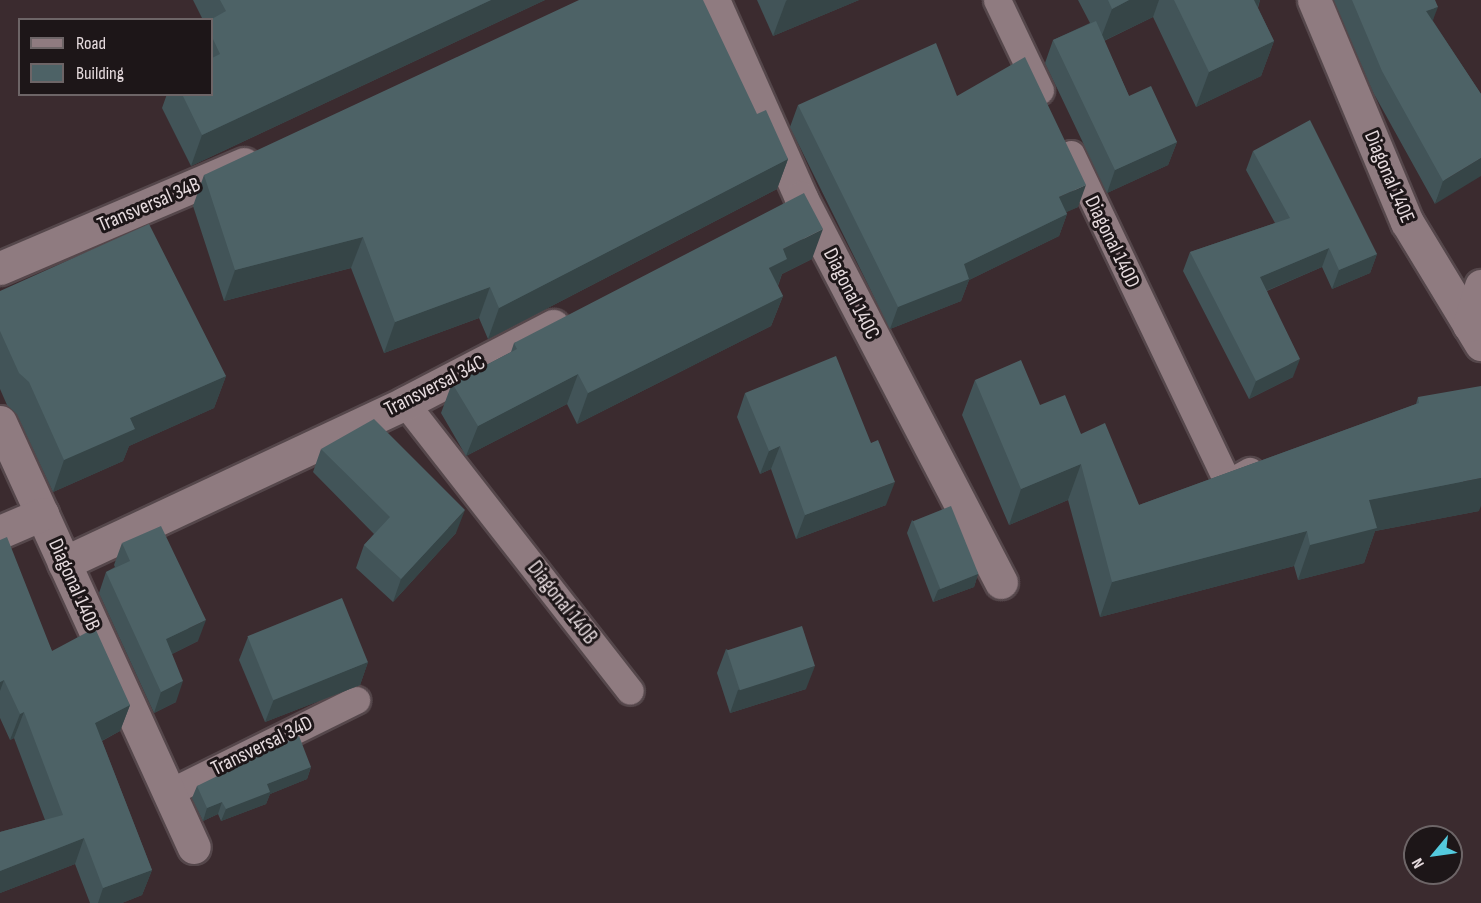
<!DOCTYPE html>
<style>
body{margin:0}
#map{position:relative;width:1481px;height:903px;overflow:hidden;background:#3b2b2f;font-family:"Sofia Sans Condensed",sans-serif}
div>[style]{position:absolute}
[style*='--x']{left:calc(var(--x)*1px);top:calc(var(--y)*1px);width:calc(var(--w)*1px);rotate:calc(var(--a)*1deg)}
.roads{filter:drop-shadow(2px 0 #55474b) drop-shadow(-2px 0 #55474b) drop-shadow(0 2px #55474b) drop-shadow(0 -2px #55474b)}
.service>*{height:27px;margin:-13.5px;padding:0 13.5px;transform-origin:13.5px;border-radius:13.5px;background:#8f7b80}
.minor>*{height:33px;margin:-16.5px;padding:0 16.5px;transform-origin:16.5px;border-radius:16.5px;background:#8f7b80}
.wall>*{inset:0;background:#425458}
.shaded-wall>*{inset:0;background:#364547}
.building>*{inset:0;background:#4d6266;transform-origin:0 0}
span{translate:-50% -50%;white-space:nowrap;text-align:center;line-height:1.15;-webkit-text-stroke:6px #1d1618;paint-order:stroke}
.street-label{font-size:21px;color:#e6dbde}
.legend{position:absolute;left:18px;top:18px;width:195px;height:78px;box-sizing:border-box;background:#1d1618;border:2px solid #6d6567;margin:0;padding:8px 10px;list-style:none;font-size:18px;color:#e6dbde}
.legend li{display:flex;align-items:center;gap:12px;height:30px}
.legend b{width:30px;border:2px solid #6d6567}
.north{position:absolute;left:1403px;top:825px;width:60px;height:60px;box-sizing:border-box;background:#1d1618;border:2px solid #6d6567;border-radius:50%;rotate:241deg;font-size:16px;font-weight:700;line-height:24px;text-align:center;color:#e6dbde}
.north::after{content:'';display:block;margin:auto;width:21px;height:27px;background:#54cade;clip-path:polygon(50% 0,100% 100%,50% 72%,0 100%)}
</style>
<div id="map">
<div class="roads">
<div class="service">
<div style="--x:997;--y:0;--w:100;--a:64.5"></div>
<div style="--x:1071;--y:154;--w:365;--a:64.5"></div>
<div style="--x:1228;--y:483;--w:25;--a:-29"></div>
<div style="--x:405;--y:403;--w:365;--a:52"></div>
<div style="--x:168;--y:793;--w:210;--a:-26.3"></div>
</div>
<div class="minor">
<div style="--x:713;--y:0;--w:217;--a:66"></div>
<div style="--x:801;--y:198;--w:433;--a:62.5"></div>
<div style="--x:1314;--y:0;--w:241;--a:67.3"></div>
<div style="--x:1407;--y:222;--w:143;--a:58.8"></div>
<div style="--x:0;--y:268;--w:265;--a:-23.1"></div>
<div style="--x:1469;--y:325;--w:41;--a:-72.9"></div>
<div style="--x:0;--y:422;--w:467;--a:65.5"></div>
<div style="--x:0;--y:532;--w:46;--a:-23.2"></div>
<div style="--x:64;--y:563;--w:377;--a:-25.1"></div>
<div style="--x:405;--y:403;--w:167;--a:-27.5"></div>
</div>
</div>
<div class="wall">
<div style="clip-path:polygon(193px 0,545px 0,191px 166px,162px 108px,167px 94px,212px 94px,212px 20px,203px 20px)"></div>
<div style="clip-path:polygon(757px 0,859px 0,773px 36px)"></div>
<div style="clip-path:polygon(1078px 0,1260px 0,1258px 8px,1274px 41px,1261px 76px,1196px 107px,1153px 17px,1104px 41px,1129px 96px,1177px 142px,1168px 165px,1107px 193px,1045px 63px,1053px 40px,1090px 23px)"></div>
<div style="clip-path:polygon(1334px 0,1435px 0,1433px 21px,1481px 94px,1435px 204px,1374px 94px)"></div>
<div style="clip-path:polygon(798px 105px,1078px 207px,1066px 212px,1067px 214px,1059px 236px,969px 280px,961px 301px,890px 329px,790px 127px)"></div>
<div style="clip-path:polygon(757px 114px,788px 159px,777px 189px,488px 339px,479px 318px,384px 353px,351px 268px,224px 301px,193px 206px,204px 175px)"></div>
<div style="clip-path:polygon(1253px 151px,1377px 254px,1370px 273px,1332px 289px,1322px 267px,1267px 291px,1293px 377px,1249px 399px,1183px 271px,1190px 252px,1275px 223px,1246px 170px)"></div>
<div style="clip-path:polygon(812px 259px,782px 274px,778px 286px,783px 296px,771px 326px,577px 424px,567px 404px,466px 456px,441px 413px,452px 383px,511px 352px,514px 343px)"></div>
<div style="clip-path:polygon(0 291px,226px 376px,214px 408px,129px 446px,123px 461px,53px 492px,17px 414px,7px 405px,0 389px)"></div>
<div style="clip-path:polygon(975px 380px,1040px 405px,1081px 434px,1139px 505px,1416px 404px,1418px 397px,1479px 511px,1375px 531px,1364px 563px,1298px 580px,1294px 566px,1100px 617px,1068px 500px,1009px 525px,962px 415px)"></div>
<div style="clip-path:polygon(745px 393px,886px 505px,796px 539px,771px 469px,760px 474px,737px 417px)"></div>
<div style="clip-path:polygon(321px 449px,456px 533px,393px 602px,356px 568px,364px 545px,374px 534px,313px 472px)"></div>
<div style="clip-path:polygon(912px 520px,978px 574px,974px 587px,933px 602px,907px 533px)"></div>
<div style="clip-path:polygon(0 540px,52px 651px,130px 705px,120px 731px,102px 741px,152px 870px,142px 895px,122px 903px,90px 903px,75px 864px,0 893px,0 832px,45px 820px,14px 738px,10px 740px,0 718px)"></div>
<div style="clip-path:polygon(122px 543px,198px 641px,172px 654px,176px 702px,154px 713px,99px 593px,106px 572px,115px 567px,114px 565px)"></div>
<div style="clip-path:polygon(248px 637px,368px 662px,360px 685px,265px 722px,239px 660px)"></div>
<div style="clip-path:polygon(726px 649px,806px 689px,730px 713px,717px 673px)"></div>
<div style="clip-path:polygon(311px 767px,307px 779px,270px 794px,266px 804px,221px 821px,218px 814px,203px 821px,192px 798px,197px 786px)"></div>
</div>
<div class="shaded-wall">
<div style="clip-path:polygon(491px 0,545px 0,191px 166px,202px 135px)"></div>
<div style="clip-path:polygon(787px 0,859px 0,773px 36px,786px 1px)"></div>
<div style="clip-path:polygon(1129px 0,1159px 0,1153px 17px,1099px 43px,1112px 9px)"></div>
<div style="clip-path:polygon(1247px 0,1260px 0,1253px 19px)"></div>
<div style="clip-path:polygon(1438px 7px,1429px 30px,1426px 11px)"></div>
<div style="clip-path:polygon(1274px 41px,1261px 76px,1196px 107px,1209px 72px)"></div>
<div style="clip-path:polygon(1177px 142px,1168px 165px,1107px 193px,1115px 170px)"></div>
<div style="clip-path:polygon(1481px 158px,1481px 176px,1435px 204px,1443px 181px)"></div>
<div style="clip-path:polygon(788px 159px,777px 189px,488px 339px,499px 308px)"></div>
<div style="clip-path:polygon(1086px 185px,1078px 207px,1051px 219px,1059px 197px)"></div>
<div style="clip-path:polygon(1067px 214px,1059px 236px,969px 280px,961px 301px,890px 329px,898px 307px,964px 264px)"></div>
<div style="clip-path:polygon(823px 229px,812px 259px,782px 274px,776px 290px,769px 268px,783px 249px)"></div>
<div style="clip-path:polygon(363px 237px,351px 268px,224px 301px,235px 270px)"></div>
<div style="clip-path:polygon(1329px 248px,1322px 267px,1254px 296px,1260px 277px)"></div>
<div style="clip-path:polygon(1377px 254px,1370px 273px,1332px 289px,1339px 270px)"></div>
<div style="clip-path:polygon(490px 287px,479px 318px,384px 353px,395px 322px)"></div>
<div style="clip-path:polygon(783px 296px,771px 326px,577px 424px,588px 393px)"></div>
<div style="clip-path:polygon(1300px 359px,1293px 377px,1249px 399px,1256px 381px)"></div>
<div style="clip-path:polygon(578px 374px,567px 404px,466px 456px,478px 426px)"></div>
<div style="clip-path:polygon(226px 376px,214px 408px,129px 446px,123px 461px,53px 492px,64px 460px,130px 418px)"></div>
<div style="clip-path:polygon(780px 446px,771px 469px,760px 474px,769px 451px)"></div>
<div style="clip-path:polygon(1081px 464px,1068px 500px,1009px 525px,1021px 489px)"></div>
<div style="clip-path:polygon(1481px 478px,1481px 506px,1479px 511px,1375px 531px,1364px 563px,1298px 580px,1310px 545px,1369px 500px)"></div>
<div style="clip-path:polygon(895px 482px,886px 505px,796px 539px,805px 515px)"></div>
<div style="clip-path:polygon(465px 510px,456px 533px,393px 602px,401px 579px)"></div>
<div style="clip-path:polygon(1307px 531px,1294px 566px,1100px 617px,1112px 582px)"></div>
<div style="clip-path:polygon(978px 574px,974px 587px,933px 602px,938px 590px)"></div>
<div style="clip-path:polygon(206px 620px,198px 641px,158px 661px,166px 639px)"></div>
<div style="clip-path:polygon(368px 662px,360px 685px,265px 722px,274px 699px)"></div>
<div style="clip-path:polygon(815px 666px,806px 689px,730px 713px,738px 690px)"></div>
<div style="clip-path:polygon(4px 680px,0 691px,0 682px)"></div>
<div style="clip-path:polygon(183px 681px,176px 702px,154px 713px,161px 692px)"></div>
<div style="clip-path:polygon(130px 705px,120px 731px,86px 749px,95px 723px)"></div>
<div style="clip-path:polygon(24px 712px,14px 738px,10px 740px,20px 714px)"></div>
<div style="clip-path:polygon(311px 767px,307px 779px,270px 794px,266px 804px,221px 821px,226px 809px,267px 784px)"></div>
<div style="clip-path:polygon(222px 802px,218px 814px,203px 821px,207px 808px)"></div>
<div style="clip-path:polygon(84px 838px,75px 864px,0 893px,0 871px)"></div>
<div style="clip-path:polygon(152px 870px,142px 895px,122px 903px,98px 903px,103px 888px)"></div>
</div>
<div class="building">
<div style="clip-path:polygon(220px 0,491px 0,202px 135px,182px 94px,212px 94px,212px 58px,220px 54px,212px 37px,212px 20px,210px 20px,226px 11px)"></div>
<div style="clip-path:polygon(579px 0,703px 0,757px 114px,766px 110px,788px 159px,499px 308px,490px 287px,395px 322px,363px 237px,235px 270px,204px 175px)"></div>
<div style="clip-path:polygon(1108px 0,1129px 0,1112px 9px)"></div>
<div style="clip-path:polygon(1174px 0,1254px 0,1274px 41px,1209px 72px)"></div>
<div style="clip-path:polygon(1352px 0,1435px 0,1438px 7px,1426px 11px,1481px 94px,1481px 158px,1443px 181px,1382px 71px)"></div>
<div style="clip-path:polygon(1096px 21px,1129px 96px,1151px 86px,1177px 142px,1115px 170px,1053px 40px)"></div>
<div style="clip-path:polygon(936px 43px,957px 96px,1025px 57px,1086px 185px,1059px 197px,1067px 214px,964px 264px,969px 279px,898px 307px,798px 105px)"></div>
<div style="clip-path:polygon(1310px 120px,1377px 254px,1339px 270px,1329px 248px,1260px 277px,1300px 359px,1256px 381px,1190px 252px,1290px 218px,1253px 151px)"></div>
<div style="clip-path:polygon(804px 193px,823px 229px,783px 249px,787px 259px,769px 268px,783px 296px,588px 393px,578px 374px,478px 426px,452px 383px,517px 349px,514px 343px)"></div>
<div style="clip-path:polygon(149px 224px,226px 376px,130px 418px,135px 429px,64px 460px,29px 382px,19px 373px,0 331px,0 291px)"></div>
<div style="clip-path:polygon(836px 356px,871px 443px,878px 440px,895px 482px,805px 515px,780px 446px,769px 451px,745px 393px)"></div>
<div style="clip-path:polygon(1021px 360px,1040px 405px,1065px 395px,1081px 434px,1105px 423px,1139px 505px,1419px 403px,1418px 397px,1481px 386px,1481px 478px,1369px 500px,1377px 528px,1310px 545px,1307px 531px,1112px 582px,1081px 464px,1021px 489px,975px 380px)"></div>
<div style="clip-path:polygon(374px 419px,465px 510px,401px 579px,364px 545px,390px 517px,321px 449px)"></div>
<div style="left:951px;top:506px;width:73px;height:41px;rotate:68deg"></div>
<div style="clip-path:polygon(161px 526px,206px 620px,166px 639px,183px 681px,161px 692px,106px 572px,130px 561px,122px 543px)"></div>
<div style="clip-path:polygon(7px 537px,52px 651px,95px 628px,130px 705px,95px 723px,152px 870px,103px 888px,84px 838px,0 871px,0 832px,63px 815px,24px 712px,20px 714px,4px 680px,0 682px,0 540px)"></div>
<div style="left:342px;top:598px;width:69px;height:102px;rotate:68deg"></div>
<div style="left:802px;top:626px;width:42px;height:79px;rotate:72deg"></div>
<div style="clip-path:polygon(299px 736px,311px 767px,267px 784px,270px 792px,226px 809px,222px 802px,207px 808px,197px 786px)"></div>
</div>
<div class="street-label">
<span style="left:1389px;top:177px;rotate:67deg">Diagonal 140E</span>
<span style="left:149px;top:205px;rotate:-23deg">Transversal 34B</span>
<span style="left:1112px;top:242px;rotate:64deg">Diagonal 140D</span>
<span style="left:851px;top:294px;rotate:63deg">Diagonal 140C</span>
<span style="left:435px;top:386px;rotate:-27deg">Transversal 34C</span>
<span style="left:74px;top:585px;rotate:66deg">Diagonal 140B</span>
<span style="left:562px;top:603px;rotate:52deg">Diagonal 140B</span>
<span style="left:262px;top:746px;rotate:-26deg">Transversal 34D</span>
</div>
<ul class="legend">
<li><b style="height:8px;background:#8f7b80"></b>Road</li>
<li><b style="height:16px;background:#4d6266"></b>Building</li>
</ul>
<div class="north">N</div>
</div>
